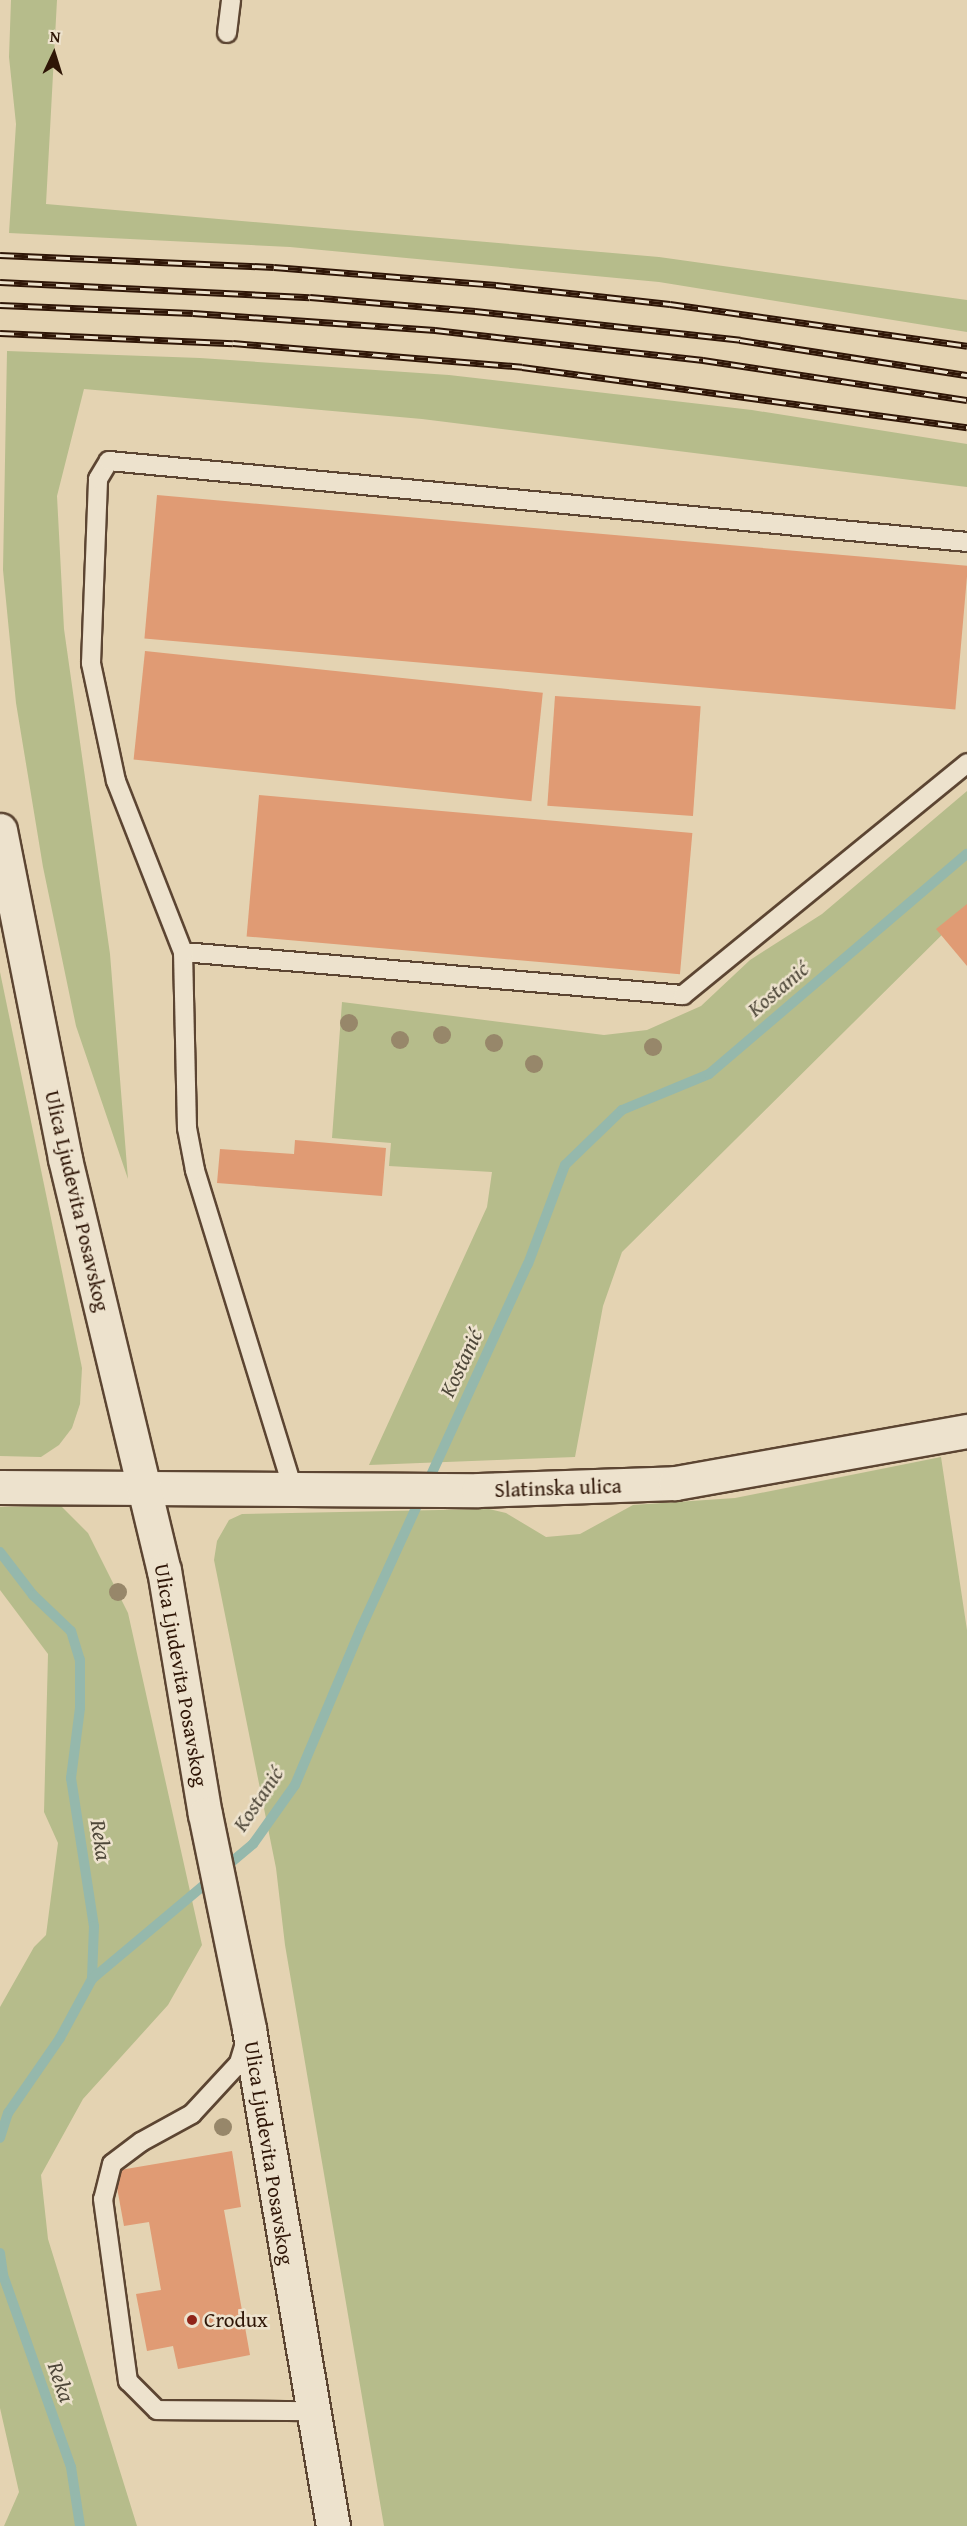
<!DOCTYPE html>
<meta charset="utf-8">
<style>
body{margin:0}
#map{position:relative;width:967px;height:2526px;overflow:hidden;background:#e4d3b2;font-family:"Gentium Book Plus",serif}
div>[style]{position:absolute}
[style*='--x']{left:calc(var(--x)*1px);top:calc(var(--y)*1px);width:calc(var(--w)*1px);rotate:calc(var(--a)*1deg)}
.green>*{inset:0;background:#b6bc8b}
.stream>*{height:10px;margin:-5px;padding:0 5px;transform-origin:5px;border-radius:5px;background:#95b8ac}
.building>*{inset:0;background:#e09b74;transform-origin:0 0}
.roads{filter:drop-shadow(2px 0 #5c4532) drop-shadow(-2px 0 #5c4532) drop-shadow(0 2px #5c4532) drop-shadow(0 -2px #5c4532)}
.lane>*{height:18px;margin:-9px;padding:0 9px;transform-origin:9px;border-radius:9px;background:#ede2cd}
.street>*{height:33px;margin:-16.5px;padding:0 16.5px;transform-origin:16.5px;border-radius:16.5px;background:#ede2cd}
.secondary>*{height:33px;margin:-16.5px;padding:0 16.5px;transform-origin:16.5px;border-radius:16.5px;background:#ede2cd}
.rail>*{height:7px;margin-top:-3.5px;transform-origin:0;background:repeating-linear-gradient(90deg,#ede2cd 0 14px,#2f1607 0 28px);box-sizing:border-box;border-block:2px solid #2f1607}
.trees>*{width:18px;height:18px;margin:-9px;border-radius:50%;background:#97876a}
.dots>*{width:16px;height:16px;translate:-50% -50%;box-sizing:border-box;border:3px solid #ede2cd;border-radius:50%}
span{translate:-50% -50%;white-space:nowrap;text-align:center;line-height:1.15;-webkit-text-stroke:5px #ede2cd;paint-order:stroke}
.street-label{font-size:21px;color:#2f1607}
.poi-label{font-size:21px;color:#2f1607}
.left{translate:0 -50%;text-align:left}
.water-label{font-size:22px;color:#4e4739;font-style:italic}
.north{position:absolute;left:24px;top:24px;width:60px;height:60px;-webkit-text-stroke:4px #ede2cd;paint-order:stroke;rotate:4deg;font-size:16px;font-weight:700;line-height:24px;text-align:center;color:#2f1607}
.north::after{content:'';display:block;margin:auto;width:21px;height:27px;background:#2f1607;clip-path:polygon(50% 0,100% 100%,50% 72%,0 100%)}
</style>
<div id="map">
<div class="green">
<div style="clip-path:polygon(11px 0,57px 0,46px 204px,659px 257px,967px 300px,967px 332px,659px 282px,290px 247px,9px 233px,16px 124px,9px 57px)"></div>
<div style="clip-path:polygon(7px 351px,200px 358px,449px 375px,752px 410px,967px 444px,967px 487px,422px 419px,84px 389px,57px 496px,64px 629px,110px 954px,128px 1179px,76px 1026px,43px 867px,16px 703px,3px 570px)"></div>
<div style="clip-path:polygon(967px 791px,967px 910px,622px 1252px,603px 1306px,575px 1457px,369px 1465px,487px 1207px,492px 1172px,389px 1166px,391px 1143px,332px 1138px,342px 1002px,604px 1035px,647px 1030px,701px 1006px,750px 960px,822px 914px)"></div>
<div style="clip-path:polygon(0 972px,82px 1368px,80px 1404px,72px 1428px,59px 1445px,41px 1457px,0 1456px)"></div>
<div style="clip-path:polygon(941px 1457px,967px 1630px,967px 2526px,384px 2526px,285px 1945px,276px 1868px,214px 1560px,217px 1541px,229px 1520px,242px 1514px,489px 1509px,506px 1513px,546px 1537px,580px 1534px,633px 1505px,735px 1498px)"></div>
<div style="clip-path:polygon(61px 1506px,88px 1533px,128px 1613px,202px 1945px,168px 2005px,83px 2099px,41px 2175px,48px 2239px,137px 2526px,4px 2526px,19px 2492px,0 2408px,0 2007px,34px 1947px,46px 1935px,58px 1843px,44px 1812px,48px 1654px,0 1590px,0 1507px)"></div>
</div>
<div class="stream">
<div style="--x:0;--y:1552;--w:54;--a:52.5"></div>
<div style="--x:33;--y:1595;--w:52;--a:43.5"></div>
<div style="--x:71;--y:1631;--w:30;--a:73"></div>
<div style="--x:80;--y:1660;--w:48;--a:90"></div>
<div style="--x:80;--y:1708;--w:71;--a:97.3"></div>
<div style="--x:71;--y:1778;--w:150;--a:81.2"></div>
<div style="--x:94;--y:1926;--w:53;--a:92.2"></div>
<div style="--x:92;--y:1979;--w:67;--a:118.5"></div>
<div style="--x:60;--y:2038;--w:91;--a:124.7"></div>
<div style="--x:8;--y:2113;--w:26;--a:108"></div>
<div style="--x:92;--y:1979;--w:210;--a:-40"></div>
<div style="--x:253;--y:1844;--w:72;--a:-54.6"></div>
<div style="--x:295;--y:1785;--w:170;--a:-67.2"></div>
<div style="--x:361;--y:1628;--w:400;--a:-65.4"></div>
<div style="--x:528;--y:1264;--w:106;--a:-69.5"></div>
<div style="--x:565;--y:1165;--w:79;--a:-44"></div>
<div style="--x:622;--y:1110;--w:94;--a:-22.5"></div>
<div style="--x:709;--y:1074;--w:339;--a:-40.5"></div>
<div style="--x:0;--y:2253;--w:22;--a:82"></div>
<div style="--x:3;--y:2275;--w:204;--a:70.5"></div>
<div style="--x:71;--y:2467;--w:60;--a:81.3"></div>
</div>
<div class="building">
<div style="left:157px;top:495px;width:814px;height:144px;rotate:5deg"></div>
<div style="left:145px;top:651px;width:400px;height:109px;rotate:6deg"></div>
<div style="left:555px;top:696px;width:146px;height:110px;rotate:4deg"></div>
<div style="left:259px;top:795px;width:435px;height:142px;rotate:5deg"></div>
<div style="clip-path:polygon(967px 904px,967px 966px,936px 929px)"></div>
<div style="clip-path:polygon(295px 1140px,386px 1148px,382px 1196px,217px 1183px,220px 1149px,294px 1154px)"></div>
<div style="clip-path:polygon(232px 2151px,241px 2207px,224px 2210px,250px 2355px,178px 2369px,173px 2346px,147px 2351px,136px 2294px,161px 2290px,149px 2222px,124px 2226px,114px 2171px)"></div>
</div>
<div class="roads">
<div class="lane">
<div style="--x:227;--y:33;--w:33;--a:-83"></div>
<div style="--x:183;--y:952;--w:502;--a:4.92"></div>
<div style="--x:683;--y:995;--w:367;--a:-39.2"></div>
<div style="--x:293;--y:1489;--w:334;--a:-107.1"></div>
<div style="--x:195;--y:1170;--w:43;--a:-100.8"></div>
<div style="--x:187;--y:1128;--w:176;--a:-91.3"></div>
<div style="--x:183;--y:952;--w:184;--a:-111.4"></div>
<div style="--x:116;--y:781;--w:121;--a:-102"></div>
<div style="--x:91;--y:663;--w:184;--a:-87.8"></div>
<div style="--x:98;--y:479;--w:21;--a:-59"></div>
<div style="--x:109;--y:461;--w:862;--a:5.39"></div>
<div style="--x:246;--y:2040;--w:24;--a:107"></div>
<div style="--x:239;--y:2063;--w:69;--a:132.7"></div>
<div style="--x:192;--y:2114;--w:58;--a:151.2"></div>
<div style="--x:141;--y:2142;--w:36;--a:143"></div>
<div style="--x:112;--y:2164;--w:36;--a:104"></div>
<div style="--x:103;--y:2199;--w:184;--a:82.2"></div>
<div style="--x:128;--y:2381;--w:41;--a:45"></div>
<div style="--x:157;--y:2410;--w:155;--a:0.4"></div>
</div>
<div class="street">
<div style="--x:0;--y:1487;--w:478;--a:0.4"></div>
<div style="--x:478;--y:1490;--w:197;--a:-2"></div>
<div style="--x:675;--y:1483;--w:297;--a:-10.1"></div>
</div>
<div class="secondary">
<div style="--x:0;--y:830;--w:335;--a:78.8"></div>
<div style="--x:65;--y:1159;--w:423;--a:76.5"></div>
<div style="--x:164;--y:1570;--w:247;--a:80.5"></div>
<div style="--x:205;--y:1814;--w:219;--a:78.4"></div>
<div style="--x:249;--y:2029;--w:504;--a:80.41"></div>
</div>
</div>
<div class="rail">
<div style="--x:0;--y:255;--w:274;--a:2.5"></div>
<div style="--x:274;--y:267;--w:223;--a:4.6"></div>
<div style="--x:496;--y:285;--w:175;--a:6.2"></div>
<div style="--x:670;--y:304;--w:300;--a:8"></div>
<div style="--x:0;--y:282;--w:310;--a:2.8"></div>
<div style="--x:310;--y:297;--w:166;--a:4.8"></div>
<div style="--x:475;--y:311;--w:267;--a:6.2"></div>
<div style="--x:740;--y:340;--w:230;--a:8.8"></div>
<div style="--x:0;--y:305;--w:193;--a:2.4"></div>
<div style="--x:193;--y:313;--w:243;--a:4"></div>
<div style="--x:435;--y:330;--w:270;--a:6.4"></div>
<div style="--x:703;--y:360;--w:267;--a:8.6"></div>
<div style="--x:0;--y:333;--w:233;--a:2.5"></div>
<div style="--x:233;--y:343;--w:290;--a:4.7"></div>
<div style="--x:522;--y:367;--w:449;--a:7.7"></div>
</div>
<div class="trees">
<div style="left:349px;top:1023px"></div>
<div style="left:442px;top:1035px"></div>
<div style="left:400px;top:1040px"></div>
<div style="left:494px;top:1043px"></div>
<div style="left:653px;top:1047px"></div>
<div style="left:534px;top:1064px"></div>
<div style="left:118px;top:1592px"></div>
<div style="left:223px;top:2127px"></div>
</div>
<div class="dots">
<div style="left:192px;top:2320px;background:#8f2418"></div>
</div>
<div class="street-label">
<span style="left:77px;top:1201px;rotate:77deg">Ulica Ljudevita Posavskog</span>
<span style="left:558px;top:1488px;rotate:-2deg">Slatinska ulica</span>
<span style="left:181px;top:1675px;rotate:80deg">Ulica Ljudevita Posavskog</span>
<span style="left:269px;top:2153px;rotate:81deg">Ulica Ljudevita Posavskog</span>
</div>
<div class="poi-label">
<span class="left" style="left:204px;top:2320px">Crodux</span>
</div>
<div class="water-label">
<span style="left:778px;top:989px;rotate:-40deg">Kostanić</span>
<span style="left:461px;top:1363px;rotate:-65deg">Kostanić</span>
<span style="left:258px;top:1799px;rotate:-56deg">Kostanić</span>
<span style="left:101px;top:1840px;rotate:81deg">Reka</span>
<span style="left:61px;top:2382px;rotate:71deg">Reka</span>
</div>
<div class="north">N</div>
</div>
